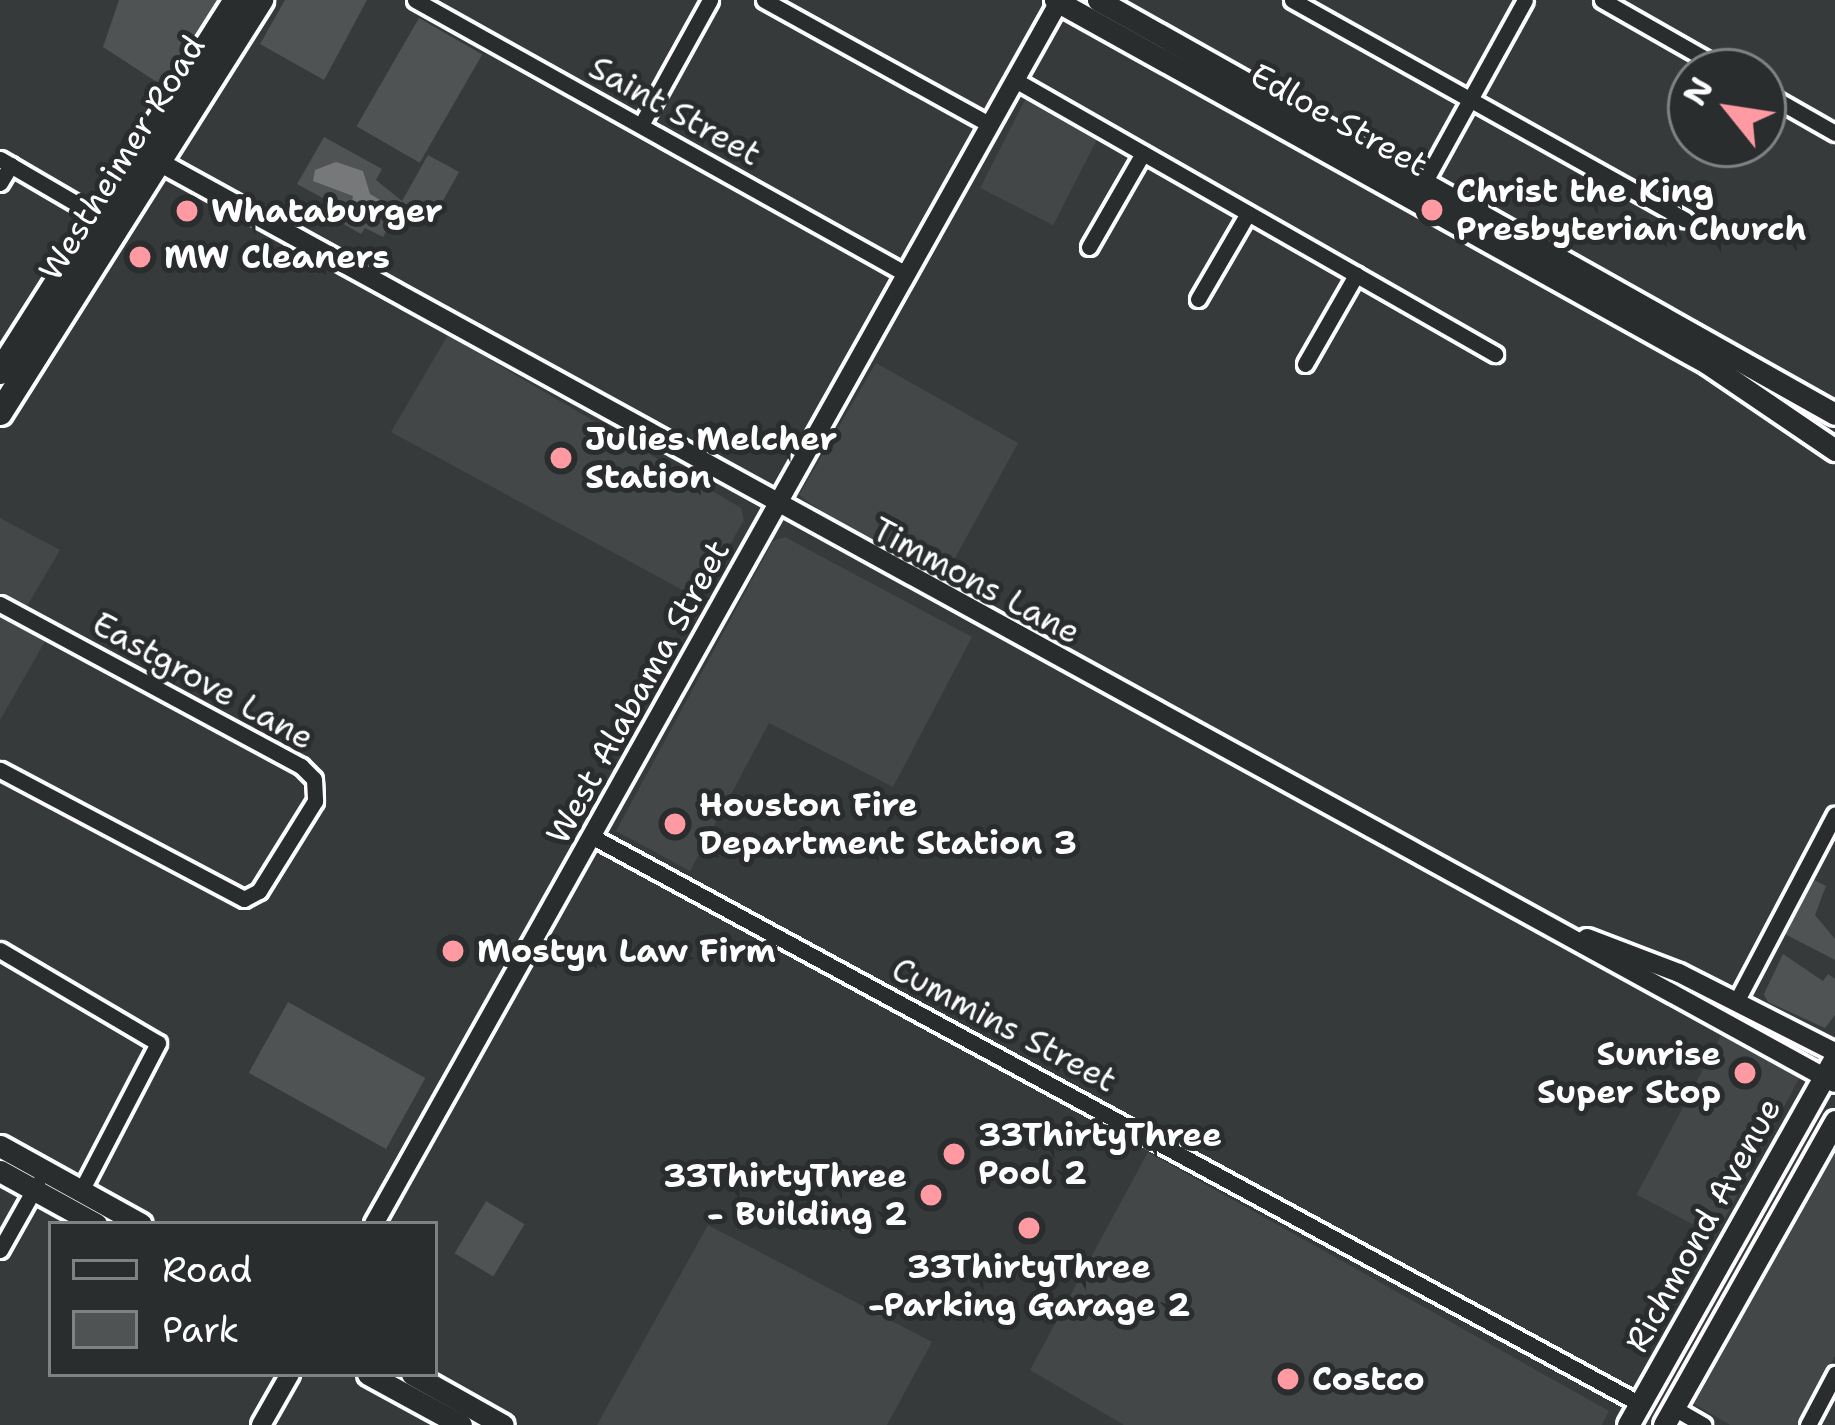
<!DOCTYPE html>
<style>
body{margin:0}
#map{position:relative;width:1835px;height:1425px;overflow:hidden;background:#373a3b;font-family:"Shantell Sans",sans-serif}
div>[style]{position:absolute}
[style*='--x']{left:calc(var(--x)*1px);top:calc(var(--y)*1px);width:calc(var(--w)*1px);rotate:calc(var(--a)*1deg)}
.built>*{inset:0;background:#444748;transform-origin:0 0}
.green>*{inset:0;background:#505354;transform-origin:0 0}
.water>*{inset:0;background:#767879}
.roads{filter:drop-shadow(3px 0 #fff) drop-shadow(-3px 0 #fff) drop-shadow(0 3px #fff) drop-shadow(0 -3px #fff)}
.minor>*{height:15px;margin:-7.5px;padding:0 7.5px;transform-origin:7.5px;border-radius:7.5px;background:#2a2d2e}
.tertiary>*{height:18px;margin:-9px;padding:0 9px;transform-origin:9px;border-radius:9px;background:#2a2d2e}
.secondary>*{height:21px;margin:-10.5px;padding:0 10.5px;transform-origin:10.5px;border-radius:10.5px;background:#2a2d2e}
.primary>*{height:24px;margin:-12px;padding:0 12px;transform-origin:12px;border-radius:12px;background:#2a2d2e}
.dots>*{width:33px;height:33px;translate:-50% -50%;box-sizing:border-box;border:6px solid #2a2d2e;border-radius:50%}
span{translate:-50% -50%;white-space:nowrap;text-align:center;line-height:1.15;-webkit-text-stroke:10px #2a2d2e;paint-order:stroke}
.street-label{font-size:33px;color:#fff}
.poi-label{font-size:33px;color:#fff;font-weight:700}
.left{translate:0 -50%;text-align:left}
.right{translate:-100% -50%;text-align:right}
.legend{position:absolute;left:48px;top:1221px;width:390px;height:156px;box-sizing:border-box;background:#2a2d2e;border:3px solid #7f8182;margin:0;padding:15px 21px;list-style:none;font-size:36px;color:#fff}
.legend li{display:flex;align-items:center;gap:24px;height:60px}
.legend b{width:60px;border:3px solid #7f8182}
.north{position:absolute;left:1667px;top:48px;width:120px;height:120px;box-sizing:border-box;background:#2a2d2e;border:3px solid #7f8182;border-radius:50%;rotate:300deg;font-size:33px;font-weight:700;line-height:48px;text-align:center;color:#fff}
.north::after{content:'';display:block;margin:auto;width:42px;height:54px;background:#ff9aa2;clip-path:polygon(50% 0,100% 100%,50% 72%,0 100%)}
</style>
<div id="map">
<div class="built">
<div style="left:1026px;top:98px;width:82px;height:101px;rotate:27deg"></div>
<div style="clip-path:polygon(448px 335px,741px 508px,744px 520px,699px 599px,391px 432px)"></div>
<div style="clip-path:polygon(876px 363px,1018px 443px,943px 580px,848px 531px,799px 495px)"></div>
<div style="clip-path:polygon(0 518px,60px 550px,27px 606px,56px 622px,0 720px)"></div>
<div style="clip-path:polygon(785px 537px,972px 637px,893px 787px,769px 723px,690px 871px,616px 831px,773px 541px)"></div>
<div style="left:1723px;top:1032px;width:89px;height:184px;rotate:28deg"></div>
<div style="clip-path:polygon(1835px 1148px,1835px 1356px,1798px 1425px,1730px 1425px,1691px 1402px)"></div>
<div style="clip-path:polygon(1148px 1152px,1609px 1411px,1602px 1425px,1124px 1425px,1030px 1370px)"></div>
<div style="clip-path:polygon(708px 1225px,932px 1342px,887px 1425px,597px 1425px)"></div>
</div>
<div class="green">
<div style="clip-path:polygon(119px 0,222px 0,166px 88px,103px 47px)"></div>
<div style="clip-path:polygon(285px 0,367px 0,324px 80px,260px 44px)"></div>
<div style="left:419px;top:18px;width:73px;height:125px;rotate:30deg"></div>
<div style="clip-path:polygon(324px 137px,382px 169px,376px 180px,402px 201px,428px 155px,459px 172px,430px 224px,400px 207px,383px 237px,365px 228px,361px 234px,338px 221px,343px 209px,297px 184px)"></div>
<div style="clip-path:polygon(1810px 878px,1826px 886px,1815px 915px,1835px 939px,1835px 960px,1781px 932px)"></div>
<div style="clip-path:polygon(1783px 954px,1823px 981px,1828px 974px,1835px 979px,1835px 1015px,1825px 1028px,1768px 1002px,1764px 994px)"></div>
<div style="left:288px;top:1002px;width:157px;height:81px;rotate:29deg"></div>
<div style="left:486px;top:1201px;width:45px;height:61px;rotate:31deg"></div>
</div>
<div class="water">
<div style="clip-path:polygon(336px 162px,363px 171px,370px 194px,387px 204px,375px 221px,362px 207px,360px 219px,349px 218px,353px 196px,313px 181px,315px 170px)"></div>
</div>
<div class="roads">
<div class="minor">
<div style="--x:415;--y:0;--w:562;--a:29.16"></div>
<div style="--x:764;--y:0;--w:258;--a:28.9"></div>
<div style="--x:1292;--y:0;--w:450;--a:29.2"></div>
<div style="--x:1602;--y:0;--w:145;--a:29.7"></div>
<div style="--x:1015;--y:80;--w:553;--a:29.72"></div>
<div style="--x:1763;--y:92;--w:83;--a:29.7"></div>
<div style="--x:641;--y:125;--w:143;--a:-61.1"></div>
<div style="--x:0;--y:159;--w:123;--a:30.3"></div>
<div style="--x:0;--y:183;--w:21;--a:-59"></div>
<div style="--x:1419;--y:192;--w:219;--a:-61.1"></div>
<div style="--x:1089;--y:247;--w:108;--a:-60.1"></div>
<div style="--x:1198;--y:299;--w:99;--a:-59.8"></div>
<div style="--x:1305;--y:364;--w:103;--a:-60.2"></div>
<div style="--x:0;--y:604;--w:342;--a:28.3"></div>
<div style="--x:301;--y:766;--w:18;--a:45"></div>
<div style="--x:314;--y:779;--w:22;--a:87"></div>
<div style="--x:315;--y:801;--w:106;--a:121.9"></div>
<div style="--x:259;--y:891;--w:17;--a:152"></div>
<div style="--x:244;--y:899;--w:276;--a:-152.1"></div>
<div style="--x:591;--y:836;--w:1193;--a:28.43"></div>
<div style="--x:0;--y:950;--w:183;--a:30.5"></div>
<div style="--x:158;--y:1043;--w:167;--a:117.5"></div>
<div style="--x:1736;--y:1002;--w:212;--a:-62.2"></div>
<div style="--x:0;--y:1250;--w:76;--a:-60.7"></div>
<div style="--x:1674;--y:1408;--w:34;--a:30"></div>
<div style="--x:1808;--y:1425;--w:58;--a:-62.1"></div>
</div>
<div class="tertiary">
<div style="--x:159;--y:162;--w:1912;--a:28.79"></div>
<div style="--x:1587;--y:938;--w:98;--a:20.8"></div>
<div style="--x:1679;--y:973;--w:175;--a:26.9"></div>
<div style="--x:374;--y:1224;--w:1403;--a:-60.73"></div>
<div style="--x:261;--y:1425;--w:59;--a:-60.4"></div>
</div>
<div class="secondary">
<div style="--x:1055;--y:0;--w:746;--a:29.11"></div>
<div style="--x:1707;--y:363;--w:155;--a:34.2"></div>
<div style="--x:1098;--y:0;--w:845;--a:29.32"></div>
<div style="--x:0;--y:1146;--w:161;--a:29"></div>
<div style="--x:0;--y:1171;--w:110;--a:28.9"></div>
<div style="--x:368;--y:1374;--w:106;--a:28.7"></div>
<div style="--x:412;--y:1374;--w:104;--a:29.3"></div>
<div style="--x:1628;--y:1425;--w:421;--a:-60.6"></div>
<div style="--x:1664;--y:1425;--w:349;--a:-60.6"></div>
</div>
<div class="primary">
<div style="--x:0;--y:372;--w:441;--a:-57.6"></div>
<div style="--x:0;--y:413;--w:489;--a:-57.7"></div>
</div>
</div>
<div class="dots">
<div style="left:1432px;top:210px;background:#ff9aa2"></div>
<div style="left:187px;top:211px;background:#ff9aa2"></div>
<div style="left:140px;top:257px;background:#ff9aa2"></div>
<div style="left:561px;top:458px;background:#ff9aa2"></div>
<div style="left:675px;top:824px;background:#ff9aa2"></div>
<div style="left:453px;top:951px;background:#ff9aa2"></div>
<div style="left:1745px;top:1073px;background:#ff9aa2"></div>
<div style="left:954px;top:1154px;background:#ff9aa2"></div>
<div style="left:931px;top:1195px;background:#ff9aa2"></div>
<div style="left:1029px;top:1228px;background:#ff9aa2"></div>
<div style="left:1288px;top:1379px;background:#ff9aa2"></div>
</div>
<div class="street-label">
<span style="left:675px;top:111px;rotate:29deg">Saint Street</span>
<span style="left:1339px;top:120px;rotate:29deg">Edloe Street</span>
<span style="left:122px;top:158px;rotate:-58deg">Westheimer Road</span>
<span style="left:976px;top:581px;rotate:28deg">Timmons Lane</span>
<span style="left:203px;top:681px;rotate:29deg">Eastgrove Lane</span>
<span style="left:638px;top:692px;rotate:-61deg">West Alabama Street</span>
<span style="left:1004px;top:1025px;rotate:28deg">Cummins Street</span>
<span style="left:1703px;top:1225px;rotate:-61deg">Richmond Avenue</span>
</div>
<div class="poi-label">
<span class="left" style="left:1456px;top:210px">Christ the King<br>Presbyterian Church</span>
<span class="left" style="left:211px;top:211px">Whataburger</span>
<span class="left" style="left:164px;top:257px">MW Cleaners</span>
<span class="left" style="left:585px;top:458px">Julies Melcher<br>Station</span>
<span class="left" style="left:699px;top:824px">Houston Fire<br>Department Station 3</span>
<span class="left" style="left:477px;top:951px">Mostyn Law Firm</span>
<span class="right" style="left:1721px;top:1073px">Sunrise<br>Super Stop</span>
<span class="left" style="left:978px;top:1154px">33ThirtyThree<br>Pool 2</span>
<span class="right" style="left:907px;top:1195px">33ThirtyThree<br>- Building 2</span>
<span style="left:1029px;top:1286px">33ThirtyThree<br>-Parking Garage 2</span>
<span class="left" style="left:1312px;top:1379px">Costco</span>
</div>
<ul class="legend">
<li><b style="height:15px;background:#2a2d2e"></b>Road</li>
<li><b style="height:33px;background:#505354"></b>Park</li>
</ul>
<div class="north">N</div>
</div>
